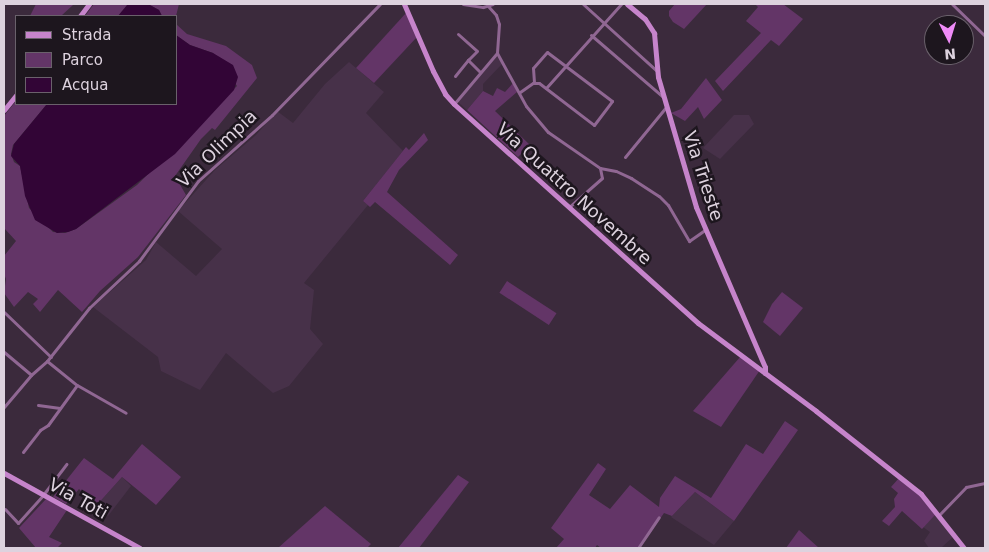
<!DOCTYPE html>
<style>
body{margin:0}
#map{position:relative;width:989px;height:552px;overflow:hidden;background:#3b2a3c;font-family:"DejaVu Sans",sans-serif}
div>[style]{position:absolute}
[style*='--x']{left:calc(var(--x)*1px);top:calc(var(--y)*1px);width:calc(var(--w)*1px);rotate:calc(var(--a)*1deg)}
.built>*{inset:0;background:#473149}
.green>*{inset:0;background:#633567;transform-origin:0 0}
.water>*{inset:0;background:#320536}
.street>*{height:3px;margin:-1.5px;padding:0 1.5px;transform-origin:1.5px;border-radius:1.5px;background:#906793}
.secondary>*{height:5px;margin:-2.5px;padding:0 2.5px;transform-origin:2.5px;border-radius:2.5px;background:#c684cb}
span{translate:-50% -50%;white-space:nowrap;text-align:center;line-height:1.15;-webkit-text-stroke:5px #1d161e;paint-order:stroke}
.street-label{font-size:18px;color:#ddd2de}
.frame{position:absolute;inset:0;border:5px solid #ddd2de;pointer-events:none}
.legend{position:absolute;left:15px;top:15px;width:162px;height:90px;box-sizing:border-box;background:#1d161e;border:1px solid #6a616b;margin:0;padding:6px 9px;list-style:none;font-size:15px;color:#ddd2de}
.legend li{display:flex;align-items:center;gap:10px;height:25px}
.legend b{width:25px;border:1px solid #6a616b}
.north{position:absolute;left:924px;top:15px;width:50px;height:50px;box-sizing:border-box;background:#1d161e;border:1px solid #6a616b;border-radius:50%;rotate:175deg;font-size:14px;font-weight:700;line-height:20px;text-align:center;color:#ddd2de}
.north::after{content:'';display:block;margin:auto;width:18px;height:22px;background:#ef8bf7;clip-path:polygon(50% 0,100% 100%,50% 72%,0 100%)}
</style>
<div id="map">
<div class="built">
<div style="clip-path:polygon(496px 55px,502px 64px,483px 84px,483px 91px,467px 110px,458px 102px)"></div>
<div style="clip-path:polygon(349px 62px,384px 92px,366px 113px,403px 151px,363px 201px,368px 205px,304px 283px,314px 290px,310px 329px,323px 344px,289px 386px,273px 393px,226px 353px,200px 390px,161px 371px,158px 357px,93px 307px,146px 260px,156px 242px,196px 276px,222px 249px,178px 211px,215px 170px,256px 135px,277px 111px,293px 123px,325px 84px)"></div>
<div style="clip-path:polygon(734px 115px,749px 115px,754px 124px,720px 159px,703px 148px)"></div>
<div style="clip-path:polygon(122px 477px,131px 486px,108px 516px,96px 506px)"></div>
<div style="clip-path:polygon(695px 492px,734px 521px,714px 545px,671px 517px)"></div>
<div style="clip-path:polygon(936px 514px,953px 537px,941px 548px,929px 548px,924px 541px,930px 532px,923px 527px)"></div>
</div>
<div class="green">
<div style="clip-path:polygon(36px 4px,72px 4px,73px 5px,61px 16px,30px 16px)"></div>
<div style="clip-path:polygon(94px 4px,128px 4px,118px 16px,85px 16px)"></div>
<div style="clip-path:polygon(148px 4px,179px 4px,176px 16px,162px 16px,159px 10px)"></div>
<div style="clip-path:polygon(675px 4px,707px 4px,684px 29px,673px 22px,669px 16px,669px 11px)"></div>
<div style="clip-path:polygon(755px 4px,783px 4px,803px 19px,779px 46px,771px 40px,723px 91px,715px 81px,761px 33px,746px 21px,758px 7px)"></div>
<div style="clip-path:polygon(406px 13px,417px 37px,374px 83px,356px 68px)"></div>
<div style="clip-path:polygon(176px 24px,187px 34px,226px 46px,252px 65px,257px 78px,215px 130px,212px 128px,201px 139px,175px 176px,186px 195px,138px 257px,100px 291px,82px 312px,58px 290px,40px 312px,33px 304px,38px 299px,28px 292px,14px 307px,4px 293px,6px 279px,4px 274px,4px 256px,16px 241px,4px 228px,4px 116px,16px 101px,16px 104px,47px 104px,13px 145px,11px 154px,14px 162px,20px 166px,29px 208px,53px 232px,65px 233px,76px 229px,137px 185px,237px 86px,213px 53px,190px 45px,176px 35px)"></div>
<div style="clip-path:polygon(706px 78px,722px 100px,704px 119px,698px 107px,685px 121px,671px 113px,681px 109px)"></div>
<div style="clip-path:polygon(513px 83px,517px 92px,495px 111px,530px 145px,518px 157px,467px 110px,483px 91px,493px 96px,497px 88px,505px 92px)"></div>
<div style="clip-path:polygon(424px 133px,428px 140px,399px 170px,387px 192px,458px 255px,450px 265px,375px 202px,370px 207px,363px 201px,406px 147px,409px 150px)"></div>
<div style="left:507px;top:281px;width:59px;height:14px;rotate:33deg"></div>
<div style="clip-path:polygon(782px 292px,803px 308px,780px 336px,763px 322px,772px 304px)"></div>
<div style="clip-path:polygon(741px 356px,760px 370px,721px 427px,693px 411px)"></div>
<div style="clip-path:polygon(785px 421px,798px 430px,734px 521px,695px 492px,672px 516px,664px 513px,640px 548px,601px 548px,597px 545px,595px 548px,556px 548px,564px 539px,551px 528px,598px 463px,606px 469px,589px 495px,610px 509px,630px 485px,659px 507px,660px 498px,675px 476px,711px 498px,746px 444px,763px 454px)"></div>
<div style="clip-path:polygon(142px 444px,181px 477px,156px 505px,122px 477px,96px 506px,79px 489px,66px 504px,53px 497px,84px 458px,113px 479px)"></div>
<div style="clip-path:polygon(458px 475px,469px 482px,419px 548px,398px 548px)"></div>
<div style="clip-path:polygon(899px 478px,925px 499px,936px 514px,922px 529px,902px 511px,889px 526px,882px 521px,895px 507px,894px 499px,898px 493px,891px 487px)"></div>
<div style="clip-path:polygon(46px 499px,67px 510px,49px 537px,62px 543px,57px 548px,36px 548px,19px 528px)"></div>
<div style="clip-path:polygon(325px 506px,371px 544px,367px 548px,278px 548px)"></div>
<div style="clip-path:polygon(799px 530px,819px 548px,786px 548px)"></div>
</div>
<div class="water">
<div style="clip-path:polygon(128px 4px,148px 4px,159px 10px,162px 16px,118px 16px)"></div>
<div style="clip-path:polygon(176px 35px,190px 45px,213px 53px,233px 65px,238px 77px,234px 90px,175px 154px,76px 229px,68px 232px,57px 233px,35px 220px,25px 196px,20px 166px,11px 156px,14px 144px,47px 104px,176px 104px)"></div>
</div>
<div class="street">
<div style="--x:463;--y:4;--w:20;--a:9"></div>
<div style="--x:483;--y:7;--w:10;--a:-17"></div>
<div style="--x:583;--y:4;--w:100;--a:42.2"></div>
<div style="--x:952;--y:4;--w:46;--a:44.1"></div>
<div style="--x:488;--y:6;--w:12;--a:48"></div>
<div style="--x:496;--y:15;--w:9;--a:72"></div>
<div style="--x:499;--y:24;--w:29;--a:94"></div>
<div style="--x:497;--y:53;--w:60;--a:61.3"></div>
<div style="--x:526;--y:106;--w:34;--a:50"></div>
<div style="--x:548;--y:132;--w:63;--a:34.7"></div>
<div style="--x:600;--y:168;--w:10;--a:79"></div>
<div style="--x:602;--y:178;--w:44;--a:138.7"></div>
<div style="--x:458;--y:34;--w:25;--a:42"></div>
<div style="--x:477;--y:51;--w:13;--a:135"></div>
<div style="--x:468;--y:60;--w:17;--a:45"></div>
<div style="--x:591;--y:35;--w:95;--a:40.7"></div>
<div style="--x:455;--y:76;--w:21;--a:-51"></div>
<div style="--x:546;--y:88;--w:113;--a:-48.2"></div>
<div style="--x:520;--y:92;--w:16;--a:-35"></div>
<div style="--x:533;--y:83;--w:6;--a:0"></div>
<div style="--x:539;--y:83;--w:69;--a:37.4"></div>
<div style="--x:594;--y:125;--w:30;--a:-53"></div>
<div style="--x:612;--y:101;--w:81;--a:-143"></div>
<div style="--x:547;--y:52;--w:21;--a:131"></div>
<div style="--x:533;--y:68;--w:15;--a:86"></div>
<div style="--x:454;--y:104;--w:67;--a:-49.9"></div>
<div style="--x:625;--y:157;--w:65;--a:-50.6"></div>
<div style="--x:600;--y:168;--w:16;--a:11"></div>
<div style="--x:616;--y:171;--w:17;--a:25"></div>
<div style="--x:631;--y:178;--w:33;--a:33"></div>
<div style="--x:659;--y:196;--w:13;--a:45"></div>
<div style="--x:668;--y:205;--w:42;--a:59.7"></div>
<div style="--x:689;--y:241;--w:21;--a:-35"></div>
<div style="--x:4;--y:312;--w:65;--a:43.8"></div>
<div style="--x:4;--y:352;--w:35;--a:40"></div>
<div style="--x:47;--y:361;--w:38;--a:39"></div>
<div style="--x:77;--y:385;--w:56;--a:29.7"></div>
<div style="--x:38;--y:405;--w:22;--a:8"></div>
<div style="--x:4;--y:407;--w:42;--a:-49.8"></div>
<div style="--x:31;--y:375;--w:21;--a:-41"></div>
<div style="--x:47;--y:361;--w:68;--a:-51.6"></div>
<div style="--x:89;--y:308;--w:69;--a:-43.2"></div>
<div style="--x:139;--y:261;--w:99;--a:-53.6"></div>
<div style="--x:198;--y:181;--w:99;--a:-41.7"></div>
<div style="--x:272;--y:115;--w:155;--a:-45.8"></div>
<div style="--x:23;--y:452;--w:28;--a:-52"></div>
<div style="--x:40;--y:430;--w:9;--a:-32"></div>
<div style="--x:48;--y:425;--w:49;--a:-54.1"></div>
<div style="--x:5;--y:509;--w:19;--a:47"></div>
<div style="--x:18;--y:523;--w:38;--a:-48"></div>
<div style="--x:43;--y:495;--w:39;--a:-53"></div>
<div style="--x:939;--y:515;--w:39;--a:-46"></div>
<div style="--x:966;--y:487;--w:19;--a:-12"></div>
<div style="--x:638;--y:548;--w:37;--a:-56"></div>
</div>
<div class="secondary">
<div style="--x:404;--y:4;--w:73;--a:66.6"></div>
<div style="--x:433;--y:71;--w:26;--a:62"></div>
<div style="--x:445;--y:94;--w:13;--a:48"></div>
<div style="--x:454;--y:104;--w:328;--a:41.9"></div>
<div style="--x:698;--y:323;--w:147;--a:36.7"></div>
<div style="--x:816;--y:411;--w:134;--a:38.3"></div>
<div style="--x:921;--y:494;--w:69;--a:51.5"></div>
<div style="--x:627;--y:4;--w:23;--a:40"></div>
<div style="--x:645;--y:19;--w:17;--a:57"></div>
<div style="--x:654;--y:33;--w:44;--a:84.8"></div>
<div style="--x:658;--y:77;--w:135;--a:73.7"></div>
<div style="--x:696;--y:207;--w:174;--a:66.7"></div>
<div style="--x:765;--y:367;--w:6;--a:90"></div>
<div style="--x:80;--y:16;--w:15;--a:-53"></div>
<div style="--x:4;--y:110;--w:19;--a:-51"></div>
<div style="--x:4;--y:473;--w:155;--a:28.9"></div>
</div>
<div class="street-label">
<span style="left:217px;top:149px;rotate:-44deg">Via Olimpia</span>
<span style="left:703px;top:176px;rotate:72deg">Via Trieste</span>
<span style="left:574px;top:194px;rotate:42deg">Via Quattro Novembre</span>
<span style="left:78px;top:499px;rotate:29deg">Via Toti</span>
</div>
<div class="frame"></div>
<ul class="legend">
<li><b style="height:6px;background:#c684cb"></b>Strada</li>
<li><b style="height:14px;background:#633567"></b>Parco</li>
<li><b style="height:14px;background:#320536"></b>Acqua</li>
</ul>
<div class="north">N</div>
</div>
